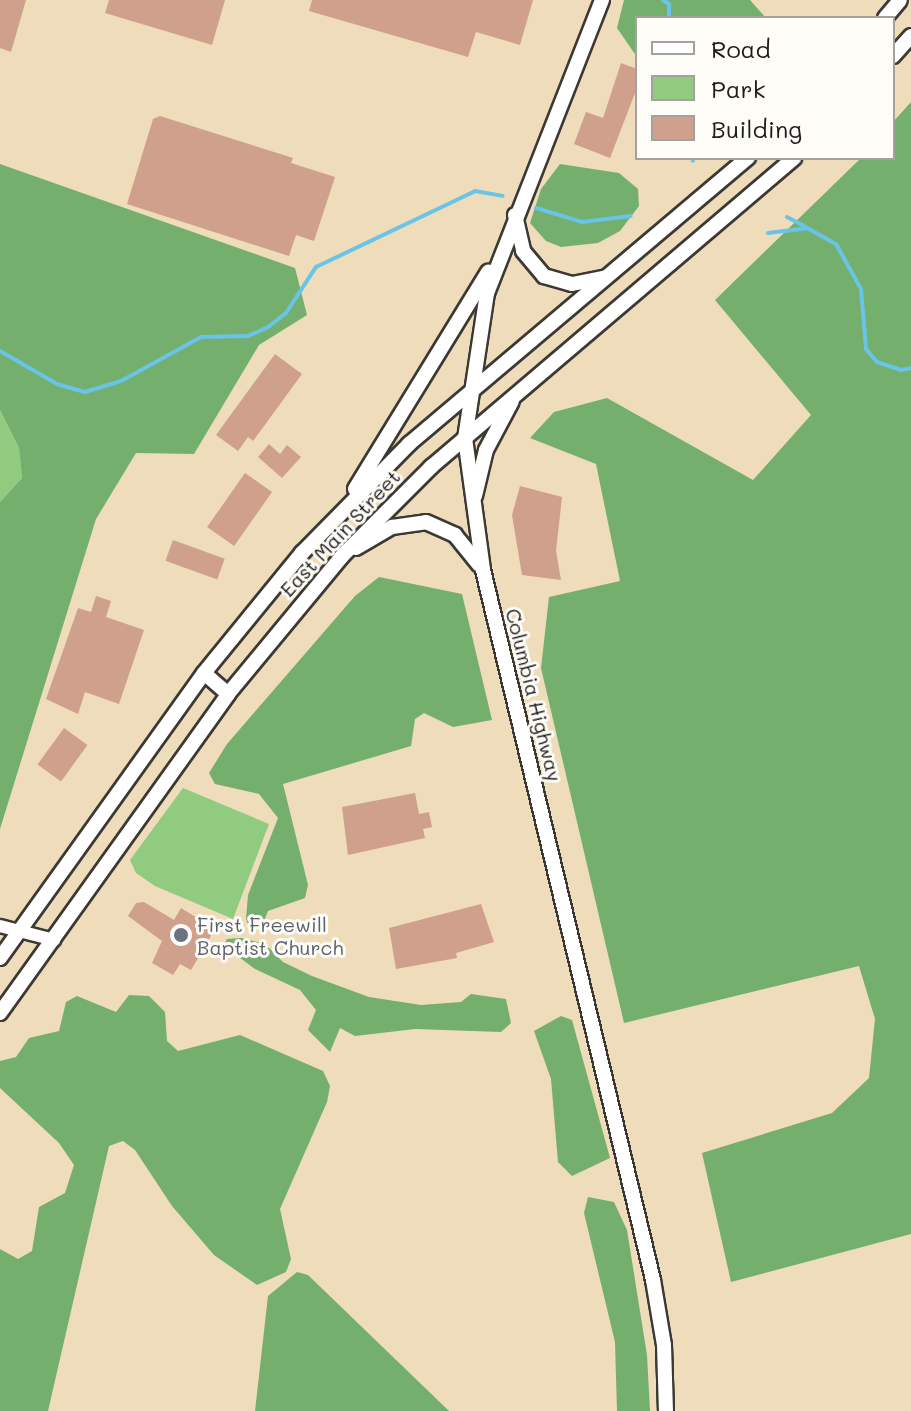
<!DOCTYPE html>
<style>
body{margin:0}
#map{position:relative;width:911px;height:1411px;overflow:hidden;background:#eedcba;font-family:Mali,sans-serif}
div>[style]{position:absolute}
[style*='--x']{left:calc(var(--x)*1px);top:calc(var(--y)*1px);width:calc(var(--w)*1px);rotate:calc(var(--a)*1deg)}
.green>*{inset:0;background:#90cb80}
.forest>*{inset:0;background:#74af6e}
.stream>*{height:4px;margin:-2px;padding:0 2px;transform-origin:2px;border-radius:2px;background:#6ac4e8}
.building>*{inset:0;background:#cfa08b;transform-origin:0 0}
.roads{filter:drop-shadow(2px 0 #3c3934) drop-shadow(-2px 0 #3c3934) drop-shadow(0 2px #3c3934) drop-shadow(0 -2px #3c3934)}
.minor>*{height:12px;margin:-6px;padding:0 6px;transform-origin:6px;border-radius:6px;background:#fff}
.major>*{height:14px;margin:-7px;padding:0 7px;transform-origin:7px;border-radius:7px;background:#fff}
.dots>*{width:22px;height:22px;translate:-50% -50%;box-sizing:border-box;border:4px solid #fdfcf7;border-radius:50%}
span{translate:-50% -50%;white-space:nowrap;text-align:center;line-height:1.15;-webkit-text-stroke:6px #fdfcf7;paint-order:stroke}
.street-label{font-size:20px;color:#1c1c1c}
.worship-label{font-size:20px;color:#5b616d}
.left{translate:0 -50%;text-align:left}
.legend{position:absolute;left:635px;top:16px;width:260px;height:144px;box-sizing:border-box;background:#fdfcf7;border:2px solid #a3a29f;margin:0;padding:10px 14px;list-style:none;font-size:24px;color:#1c1c1c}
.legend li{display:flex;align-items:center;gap:16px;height:40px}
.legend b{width:40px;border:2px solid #a3a29f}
</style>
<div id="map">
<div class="green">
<div style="clip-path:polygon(0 410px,19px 448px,22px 478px,0 502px)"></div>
<div style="clip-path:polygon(183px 788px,269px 824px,233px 919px,155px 886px,136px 873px,130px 860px)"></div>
</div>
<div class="forest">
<div style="clip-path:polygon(624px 0,750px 0,766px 18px,637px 18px,637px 57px,617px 28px)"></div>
<div style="clip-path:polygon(911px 102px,911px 1234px,731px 1282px,702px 1153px,832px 1113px,869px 1078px,875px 1019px,859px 966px,624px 1023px,541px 668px,549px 597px,620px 581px,596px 464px,530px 438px,554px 412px,607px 398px,753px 480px,811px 415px,715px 300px,861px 158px,893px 158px,893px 122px)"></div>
<div style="clip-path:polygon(0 164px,295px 268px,307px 315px,259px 345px,194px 454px,136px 453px,96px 519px,0 829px,0 502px,22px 478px,19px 448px,0 410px)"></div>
<div style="clip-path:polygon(560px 164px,619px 173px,638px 189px,639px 206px,620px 231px,598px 243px,561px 247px,546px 241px,530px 223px,541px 189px)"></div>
<div style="clip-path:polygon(379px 577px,462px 594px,492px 720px,453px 727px,424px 713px,415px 719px,411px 746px,283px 784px,308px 885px,305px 898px,268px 911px,262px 926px,250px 929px,246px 919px,248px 895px,278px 818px,259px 794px,215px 784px,209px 773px,227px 744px,355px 596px)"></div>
<div style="clip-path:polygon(242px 938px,265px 944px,283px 962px,312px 976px,369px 997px,421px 1005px,461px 1002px,471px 994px,506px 999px,511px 1023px,501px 1032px,415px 1029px,355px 1036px,340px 1028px,330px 1052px,308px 1030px,316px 1010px,300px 990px,255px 969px,224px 946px,227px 939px)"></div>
<div style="clip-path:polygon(129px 995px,149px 996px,165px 1012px,167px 1041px,178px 1051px,240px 1035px,323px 1071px,330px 1086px,327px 1102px,280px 1209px,291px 1259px,286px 1272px,257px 1285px,214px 1255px,172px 1206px,135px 1150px,123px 1141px,109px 1146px,48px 1411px,0 1411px,0 1249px,18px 1259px,32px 1251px,39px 1207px,65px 1193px,74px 1165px,59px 1143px,0 1088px,0 1061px,16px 1057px,29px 1038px,59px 1031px,66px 1002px,77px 996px,116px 1012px)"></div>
<div style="clip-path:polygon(561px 1016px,572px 1020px,610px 1158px,572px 1176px,558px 1162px,551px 1079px,534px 1031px)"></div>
<div style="clip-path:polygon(588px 1197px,614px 1202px,627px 1230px,647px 1355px,650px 1411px,617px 1411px,615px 1342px,584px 1213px)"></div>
<div style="clip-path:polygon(297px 1272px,308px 1275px,449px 1411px,255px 1411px,268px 1296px)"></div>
</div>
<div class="stream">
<div style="--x:663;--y:0;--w:7;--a:34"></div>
<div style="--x:669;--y:4;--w:14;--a:90"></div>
<div style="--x:692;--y:158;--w:3;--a:72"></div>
<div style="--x:536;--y:208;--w:48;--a:16.9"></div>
<div style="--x:582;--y:222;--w:49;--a:-7"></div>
<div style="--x:787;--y:217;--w:21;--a:28"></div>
<div style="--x:768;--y:233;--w:39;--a:-7"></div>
<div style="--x:807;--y:228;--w:33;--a:29"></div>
<div style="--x:836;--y:244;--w:51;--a:60.9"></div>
<div style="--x:861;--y:289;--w:60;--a:85.2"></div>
<div style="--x:866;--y:349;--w:17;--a:50"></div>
<div style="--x:877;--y:362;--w:25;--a:18"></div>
<div style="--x:901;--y:370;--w:10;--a:-11"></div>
<div style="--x:0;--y:351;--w:66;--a:30.1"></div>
<div style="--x:57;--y:384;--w:29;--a:16"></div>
<div style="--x:85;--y:392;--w:38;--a:-17"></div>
<div style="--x:121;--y:381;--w:91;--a:-28.8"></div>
<div style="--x:201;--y:337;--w:47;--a:-1.2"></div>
<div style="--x:248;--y:336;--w:22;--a:-24"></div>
<div style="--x:268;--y:327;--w:23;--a:-38"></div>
<div style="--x:286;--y:313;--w:55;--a:-56.9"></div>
<div style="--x:316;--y:267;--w:176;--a:-25.5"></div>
<div style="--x:475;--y:191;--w:28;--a:10"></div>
</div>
<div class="building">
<div style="clip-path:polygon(0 0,26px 0,11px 52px,0 48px)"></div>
<div style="clip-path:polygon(109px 0,225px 0,212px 45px,105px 13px)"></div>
<div style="clip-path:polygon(312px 0,533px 0,520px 45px,476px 32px,468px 57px,309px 11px)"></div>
<div style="clip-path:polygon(621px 63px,637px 69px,637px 88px,610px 158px,574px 144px,586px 112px,603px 118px)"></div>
<div style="clip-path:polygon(160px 116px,293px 158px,291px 163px,335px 177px,314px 241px,296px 235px,289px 256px,127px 204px,153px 119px)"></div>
<div style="clip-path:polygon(275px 354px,302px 374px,253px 441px,248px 437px,238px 451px,216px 435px)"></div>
<div style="clip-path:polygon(269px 444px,280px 454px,287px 445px,301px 457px,282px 478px,258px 457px)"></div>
<div style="left:245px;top:473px;width:33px;height:66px;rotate:35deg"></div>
<div style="clip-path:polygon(520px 486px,562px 497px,556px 551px,561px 580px,522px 575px,512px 515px)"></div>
<div style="left:173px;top:540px;width:55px;height:22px;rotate:20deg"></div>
<div style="clip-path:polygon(96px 596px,111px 601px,106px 617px,144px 630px,119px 704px,85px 692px,78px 714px,46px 699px,78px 608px,91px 612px)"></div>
<div style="left:64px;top:728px;width:29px;height:45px;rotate:36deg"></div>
<div style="clip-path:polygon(415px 793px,419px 814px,429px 812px,432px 827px,423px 829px,425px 838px,348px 855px,342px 807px)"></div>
<div style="clip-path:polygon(144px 902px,174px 920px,181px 908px,215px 929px,191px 970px,180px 964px,173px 975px,152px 963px,162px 941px,128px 916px,136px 903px)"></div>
<div style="clip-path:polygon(481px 904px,494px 942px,456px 953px,457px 958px,396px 969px,389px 928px)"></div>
</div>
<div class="roads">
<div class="minor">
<div style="--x:0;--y:926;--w:56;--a:14.5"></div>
</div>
<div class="major">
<div style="--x:602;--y:0;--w:315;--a:111.4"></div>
<div style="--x:487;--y:293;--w:147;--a:98.6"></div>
<div style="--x:465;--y:438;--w:133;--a:82.2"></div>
<div style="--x:483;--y:570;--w:730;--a:76.53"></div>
<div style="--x:653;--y:1280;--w:66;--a:80.4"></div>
<div style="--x:664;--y:1345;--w:66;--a:88.3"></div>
<div style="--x:885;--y:18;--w:23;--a:-50"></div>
<div style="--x:893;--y:56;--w:27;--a:-48"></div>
<div style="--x:515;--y:215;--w:37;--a:77"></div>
<div style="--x:523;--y:251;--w:33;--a:50"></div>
<div style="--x:544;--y:276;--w:29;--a:16"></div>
<div style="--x:572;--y:284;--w:33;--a:-11"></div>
<div style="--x:355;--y:489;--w:255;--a:-58.5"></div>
<div style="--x:475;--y:496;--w:47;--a:-76.6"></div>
<div style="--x:486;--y:450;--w:55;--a:-62"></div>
<div style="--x:356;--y:548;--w:42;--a:-30.3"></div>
<div style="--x:392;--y:527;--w:34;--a:-8"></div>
<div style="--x:426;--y:522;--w:32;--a:24"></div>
<div style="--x:455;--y:535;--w:38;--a:51"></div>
<div style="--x:204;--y:673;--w:32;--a:41"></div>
<div style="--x:0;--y:958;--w:350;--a:-54.4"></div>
<div style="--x:204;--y:673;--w:155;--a:-50.8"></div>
<div style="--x:302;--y:553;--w:153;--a:-45.5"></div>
<div style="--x:409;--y:444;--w:444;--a:-40.2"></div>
<div style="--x:0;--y:1013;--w:392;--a:-54.4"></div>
<div style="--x:228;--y:694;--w:179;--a:-50.4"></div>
<div style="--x:342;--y:556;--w:126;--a:-45"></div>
<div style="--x:431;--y:467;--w:477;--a:-40.4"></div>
</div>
</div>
<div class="dots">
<div style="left:181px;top:935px;background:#6b7280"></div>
</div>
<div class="street-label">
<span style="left:340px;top:533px;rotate:-47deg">East Main Street</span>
<span style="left:534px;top:695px;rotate:76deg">Columbia Highway</span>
</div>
<div class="worship-label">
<span class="left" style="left:197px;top:936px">First Freewill<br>Baptist Church</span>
</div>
<ul class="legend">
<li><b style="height:10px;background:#fff"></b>Road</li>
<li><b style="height:22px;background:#90cb80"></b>Park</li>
<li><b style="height:22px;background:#cfa08b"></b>Building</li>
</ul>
</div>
